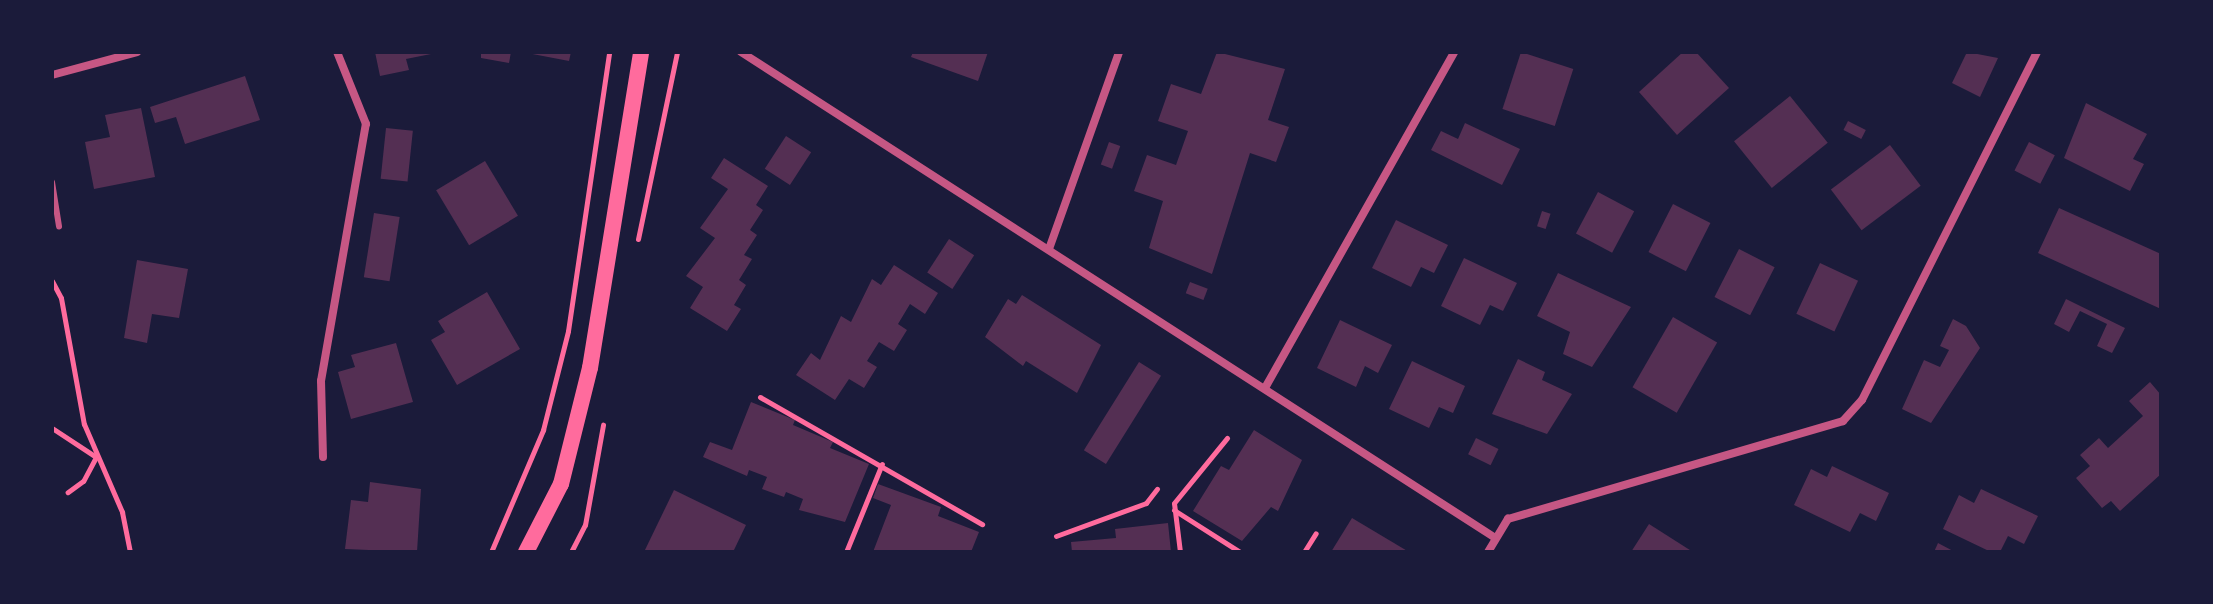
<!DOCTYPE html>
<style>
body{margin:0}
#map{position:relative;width:2213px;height:604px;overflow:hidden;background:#1b1b3a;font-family:Manrope,sans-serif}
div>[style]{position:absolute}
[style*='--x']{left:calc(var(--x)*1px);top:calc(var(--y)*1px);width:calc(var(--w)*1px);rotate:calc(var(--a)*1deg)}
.building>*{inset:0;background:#542f53;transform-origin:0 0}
.path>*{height:5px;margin:-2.5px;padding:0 2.5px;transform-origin:2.5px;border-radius:2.5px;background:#ff6b9d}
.service>*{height:6px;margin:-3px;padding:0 3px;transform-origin:3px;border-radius:3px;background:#c65784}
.minor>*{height:8px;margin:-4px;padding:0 4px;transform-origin:4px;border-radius:4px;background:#c65784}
.secondary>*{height:16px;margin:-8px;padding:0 8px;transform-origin:8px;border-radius:8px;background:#ff6b9d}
span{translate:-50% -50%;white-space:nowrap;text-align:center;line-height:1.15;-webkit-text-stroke:7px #1b1b3a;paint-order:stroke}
.frame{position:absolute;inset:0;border:54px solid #1b1b3a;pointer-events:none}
</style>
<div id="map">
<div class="building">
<div style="clip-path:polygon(375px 52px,435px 52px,436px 53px,406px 59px,409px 70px,380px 76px)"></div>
<div style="clip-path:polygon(481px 52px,511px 52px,509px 63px,481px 58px)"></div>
<div style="clip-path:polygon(522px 52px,571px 52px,569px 61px)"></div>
<div style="clip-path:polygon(913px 52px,988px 52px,978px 81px,911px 57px)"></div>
<div style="clip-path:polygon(1217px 52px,1285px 69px,1268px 120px,1289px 127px,1276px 162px,1250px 153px,1212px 274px,1149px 248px,1163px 201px,1134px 191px,1147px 155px,1176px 165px,1188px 131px,1158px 121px,1171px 84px,1201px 94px)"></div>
<div style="left:1521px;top:52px;width:55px;height:60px;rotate:18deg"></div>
<div style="clip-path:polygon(1683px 52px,1696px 52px,1729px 88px,1677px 135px,1639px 92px)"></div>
<div style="clip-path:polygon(1967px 52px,1998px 58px,1980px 97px,1952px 83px)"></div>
<div style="clip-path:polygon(245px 76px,260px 120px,185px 144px,176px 117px,155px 123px,150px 107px)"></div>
<div style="left:1790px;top:96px;width:60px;height:72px;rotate:51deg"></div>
<div style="clip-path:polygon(2086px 103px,2147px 134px,2133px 159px,2144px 164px,2130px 191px,2064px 158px)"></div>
<div style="clip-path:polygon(141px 108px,155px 177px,94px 189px,85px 142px,110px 137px,105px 115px)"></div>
<div style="left:1848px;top:121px;width:20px;height:10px;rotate:27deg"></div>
<div style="clip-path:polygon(1465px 123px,1520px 149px,1502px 185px,1431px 150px,1441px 131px,1458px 139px)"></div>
<div style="left:386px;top:128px;width:27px;height:51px;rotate:6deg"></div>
<div style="left:786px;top:136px;width:30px;height:39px;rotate:33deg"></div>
<div style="left:1109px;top:142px;width:12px;height:24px;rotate:20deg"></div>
<div style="left:2029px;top:142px;width:29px;height:32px;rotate:27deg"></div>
<div style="left:1890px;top:145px;width:51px;height:74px;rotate:53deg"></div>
<div style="clip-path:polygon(724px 158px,768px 186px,756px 205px,763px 210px,750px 230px,757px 235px,744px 255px,752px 259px,739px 280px,746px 285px,734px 305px,741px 309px,727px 331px,690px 308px,703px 287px,686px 276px,715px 238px,700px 228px,728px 189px,711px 178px)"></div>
<div style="left:485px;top:161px;width:64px;height:57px;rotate:59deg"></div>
<div style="left:1598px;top:192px;width:41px;height:47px;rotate:28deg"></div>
<div style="left:1673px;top:204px;width:42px;height:54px;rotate:27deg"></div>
<div style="clip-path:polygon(2059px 208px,2161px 254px,2161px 309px,2038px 253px)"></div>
<div style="left:1542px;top:211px;width:9px;height:16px;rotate:18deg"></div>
<div style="left:374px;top:213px;width:26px;height:65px;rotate:9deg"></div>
<div style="clip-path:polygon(1396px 220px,1448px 245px,1434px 273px,1421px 267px,1411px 287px,1372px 268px)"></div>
<div style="left:949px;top:239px;width:30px;height:40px;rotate:33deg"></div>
<div style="left:1739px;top:249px;width:40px;height:54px;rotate:27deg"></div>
<div style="clip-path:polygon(1464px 258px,1517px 283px,1503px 311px,1490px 305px,1480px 325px,1441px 306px)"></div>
<div style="clip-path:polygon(137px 260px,188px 269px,179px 318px,152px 314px,147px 343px,124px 338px)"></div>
<div style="left:1820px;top:263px;width:42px;height:56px;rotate:25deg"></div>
<div style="clip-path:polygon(894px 265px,938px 293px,925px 314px,910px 304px,898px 324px,907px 330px,894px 351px,879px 342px,867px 361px,877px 367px,864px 388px,849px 379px,835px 400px,796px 375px,811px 353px,820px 360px,841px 316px,851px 322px,872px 279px,881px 285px)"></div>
<div style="clip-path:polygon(1558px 273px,1631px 307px,1592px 367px,1563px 354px,1570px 332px,1537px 316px)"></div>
<div style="left:1190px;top:282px;width:19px;height:12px;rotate:21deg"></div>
<div style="clip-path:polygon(487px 292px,520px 349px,457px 385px,431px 340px,445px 332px,438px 321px)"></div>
<div style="clip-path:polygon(1022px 295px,1101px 345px,1077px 393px,1026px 361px,1023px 366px,985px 337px,1008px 299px,1016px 304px)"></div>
<div style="clip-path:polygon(2066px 299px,2125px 328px,2112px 353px,2097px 346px,2107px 324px,2080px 311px,2069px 332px,2054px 324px)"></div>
<div style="left:1673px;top:317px;width:51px;height:81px;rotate:30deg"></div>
<div style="clip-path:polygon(1953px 319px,1966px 326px,1980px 348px,1931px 423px,1902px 409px,1924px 360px,1940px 367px,1949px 350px,1940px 346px)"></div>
<div style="clip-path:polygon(1340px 320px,1392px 345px,1378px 373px,1365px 366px,1356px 387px,1317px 368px)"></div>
<div style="clip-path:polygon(396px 343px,413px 402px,351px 419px,338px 372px,355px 367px,351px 355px)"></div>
<div style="clip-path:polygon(1518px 359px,1545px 372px,1542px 380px,1572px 394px,1547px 434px,1492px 414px)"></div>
<div style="clip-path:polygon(1412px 361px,1465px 386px,1453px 413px,1439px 407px,1429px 428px,1389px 409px)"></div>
<div style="left:1139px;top:362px;width:26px;height:104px;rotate:32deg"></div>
<div style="clip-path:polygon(2150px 382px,2161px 395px,2161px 474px,2120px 511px,2111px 501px,2102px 508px,2076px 478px,2090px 466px,2080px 455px,2099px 438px,2108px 448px,2143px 416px,2129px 401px)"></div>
<div style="clip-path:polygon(751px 402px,795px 420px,793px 425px,833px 442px,830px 448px,869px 464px,845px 522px,799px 510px,803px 499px,786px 492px,784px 497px,762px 489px,767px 477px,749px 470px,747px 476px,703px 457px,710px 442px,732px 450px)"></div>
<div style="clip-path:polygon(1254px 430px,1302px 460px,1278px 511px,1271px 507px,1242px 541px,1193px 511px,1221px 466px,1229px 470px)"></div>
<div style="left:1476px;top:438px;width:25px;height:18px;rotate:26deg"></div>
<div style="clip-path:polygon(1832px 466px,1889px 493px,1876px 521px,1860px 513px,1850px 532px,1794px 505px,1811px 469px,1827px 477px)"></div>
<div style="clip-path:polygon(370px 482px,421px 489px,417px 552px,345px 549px,351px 500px,368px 502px)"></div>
<div style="clip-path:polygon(878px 484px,941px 507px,938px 516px,979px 532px,971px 552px,873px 552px,891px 505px,873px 498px)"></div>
<div style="clip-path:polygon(1981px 489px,2038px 516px,2024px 544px,2008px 536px,2000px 552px,1991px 552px,1943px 529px,1959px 495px,1974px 503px)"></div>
<div style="clip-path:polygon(674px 490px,746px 525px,733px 552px,644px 552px)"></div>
<div style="clip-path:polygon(1352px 518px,1409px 552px,1331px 552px)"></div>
<div style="clip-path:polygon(1168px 523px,1171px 552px,1072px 552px,1071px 542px,1116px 538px,1115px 529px)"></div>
<div style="clip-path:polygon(1649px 524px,1693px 552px,1631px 552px)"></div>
<div style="clip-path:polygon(1938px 543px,1955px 552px,1934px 552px)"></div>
</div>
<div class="path">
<div style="--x:638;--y:239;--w:191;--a:-78.2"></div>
<div style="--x:52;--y:281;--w:19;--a:62"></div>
<div style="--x:61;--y:298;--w:128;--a:79.7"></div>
<div style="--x:84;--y:424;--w:96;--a:66.6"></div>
<div style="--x:122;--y:512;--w:41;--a:78.7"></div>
<div style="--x:760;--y:397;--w:256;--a:29.8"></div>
<div style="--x:52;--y:428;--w:53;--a:33.4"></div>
<div style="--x:96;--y:457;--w:27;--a:118"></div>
<div style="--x:83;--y:481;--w:19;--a:144"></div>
<div style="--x:1174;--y:510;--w:78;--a:32.5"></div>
<div style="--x:1056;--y:536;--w:96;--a:-20.1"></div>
<div style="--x:1146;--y:503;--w:18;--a:-52"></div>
<div style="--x:491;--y:552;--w:133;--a:-66.9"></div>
<div style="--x:543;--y:430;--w:102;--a:-75.8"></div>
<div style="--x:568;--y:331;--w:282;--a:-81.6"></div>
<div style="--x:571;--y:552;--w:30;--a:-63"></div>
<div style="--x:585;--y:525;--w:102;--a:-79.8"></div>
<div style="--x:846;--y:552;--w:95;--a:-67.8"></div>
<div style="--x:1180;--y:552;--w:49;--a:-97"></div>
<div style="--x:1174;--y:503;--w:84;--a:-50.8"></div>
<div style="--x:1304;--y:552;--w:22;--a:-58"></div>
</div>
<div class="service">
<div style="--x:52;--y:182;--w:45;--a:81"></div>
</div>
<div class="minor">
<div style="--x:741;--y:52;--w:896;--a:32.79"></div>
<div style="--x:52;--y:75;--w:88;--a:-15.1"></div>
<div style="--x:1049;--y:249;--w:209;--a:-70.4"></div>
<div style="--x:1265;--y:388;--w:386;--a:-60.6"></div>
<div style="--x:323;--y:457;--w:76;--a:-91.5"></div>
<div style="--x:321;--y:381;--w:261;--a:-80.1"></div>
<div style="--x:366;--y:124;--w:78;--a:-111.9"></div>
<div style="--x:1488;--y:552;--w:39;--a:-59"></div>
<div style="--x:1508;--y:519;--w:349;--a:-16.3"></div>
<div style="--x:1843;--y:421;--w:28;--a:-48"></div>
<div style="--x:1862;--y:400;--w:390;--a:-63.3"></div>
</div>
<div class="secondary">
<div style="--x:526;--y:552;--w:76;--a:-62.8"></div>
<div style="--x:561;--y:484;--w:120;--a:-76"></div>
<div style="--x:590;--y:368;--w:320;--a:-80.8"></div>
</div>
<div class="frame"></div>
</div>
